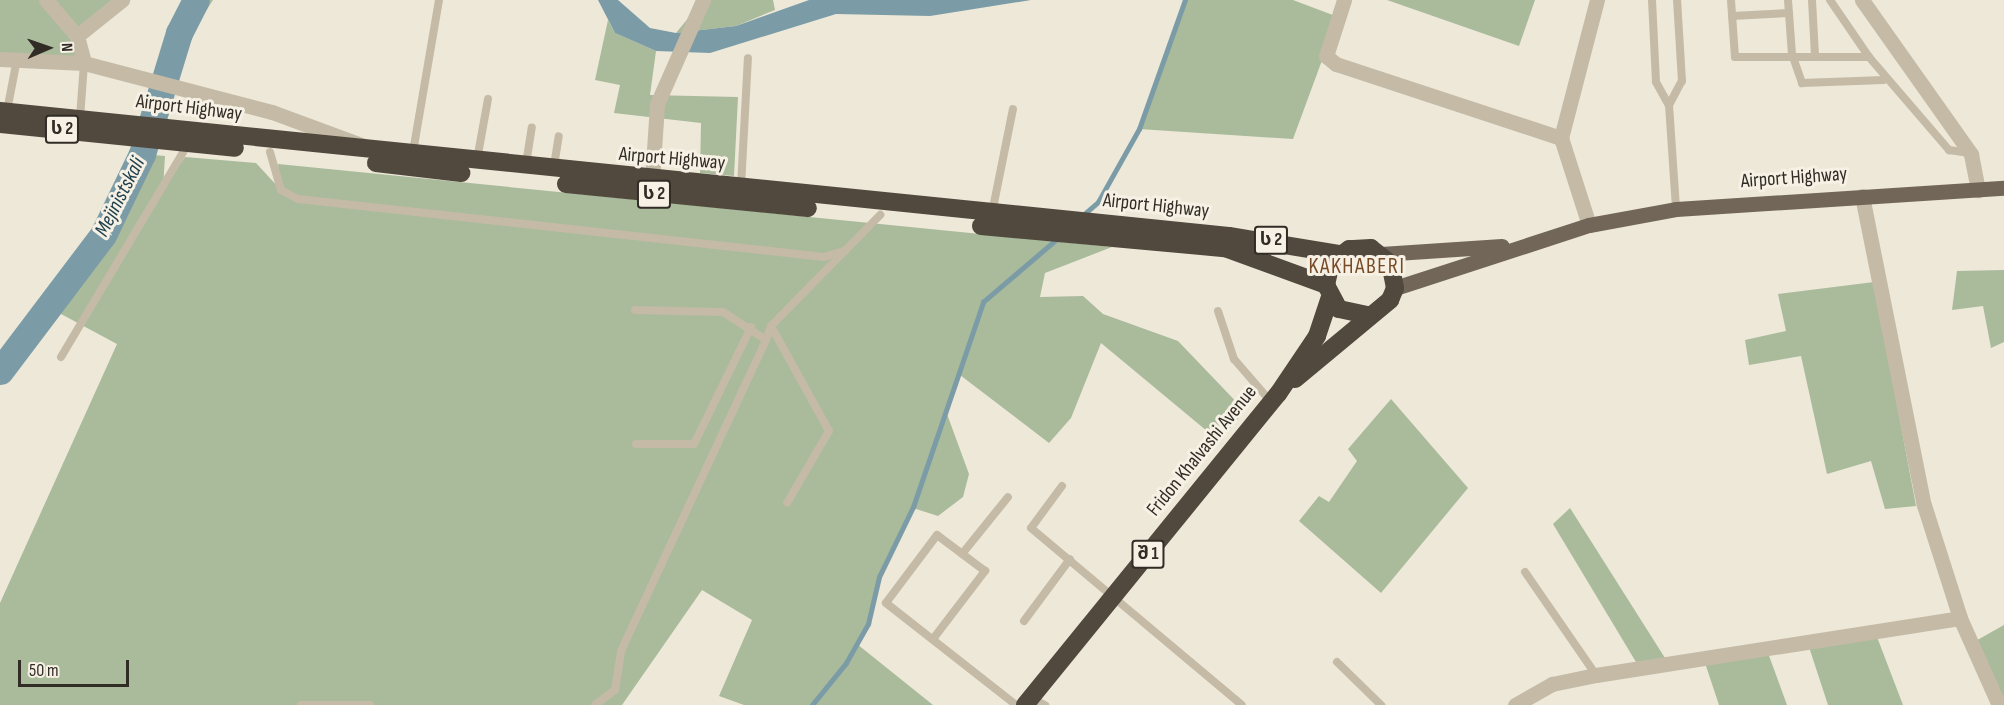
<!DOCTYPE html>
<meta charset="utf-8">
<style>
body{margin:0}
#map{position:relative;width:2004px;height:705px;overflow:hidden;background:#eee8d9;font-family:"Sofia Sans Condensed","Noto Sans Georgian",sans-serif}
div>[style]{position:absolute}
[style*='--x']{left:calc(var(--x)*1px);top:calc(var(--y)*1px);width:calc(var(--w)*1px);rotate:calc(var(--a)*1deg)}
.green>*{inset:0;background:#a9bb9b}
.water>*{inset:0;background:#7b9ca7}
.stream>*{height:4.5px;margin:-2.25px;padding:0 2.25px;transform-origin:2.25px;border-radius:2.25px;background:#7b9ca7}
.river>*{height:27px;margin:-13.5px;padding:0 13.5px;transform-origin:13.5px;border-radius:13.5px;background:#7b9ca7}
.lane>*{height:8px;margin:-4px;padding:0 4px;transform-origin:4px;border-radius:4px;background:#c4baa6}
.street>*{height:15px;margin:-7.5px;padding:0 7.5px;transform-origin:7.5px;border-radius:7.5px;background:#c4baa6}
.primary>*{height:15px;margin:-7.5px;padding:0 7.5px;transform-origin:7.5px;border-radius:7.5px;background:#726659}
.highway>*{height:18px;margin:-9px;padding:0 9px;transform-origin:9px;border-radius:9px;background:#51483e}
span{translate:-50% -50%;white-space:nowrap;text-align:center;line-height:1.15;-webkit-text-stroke:6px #f6f1e4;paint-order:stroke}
.shield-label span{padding:2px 4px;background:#f6f1e4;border:2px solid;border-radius:4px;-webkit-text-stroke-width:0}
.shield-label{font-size:18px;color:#312c26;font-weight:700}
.street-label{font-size:20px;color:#312c26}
.water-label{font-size:21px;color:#20414e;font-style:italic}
.quarter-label{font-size:22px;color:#774b28;letter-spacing:1.5px}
.north{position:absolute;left:18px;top:18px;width:60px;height:60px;-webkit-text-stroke:4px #f6f1e4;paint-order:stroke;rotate:88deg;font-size:16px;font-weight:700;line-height:24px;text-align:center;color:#312c26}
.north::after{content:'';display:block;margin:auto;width:21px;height:27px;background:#312c26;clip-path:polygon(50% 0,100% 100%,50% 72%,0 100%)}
.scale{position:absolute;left:18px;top:660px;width:111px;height:27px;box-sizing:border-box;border:3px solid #312c26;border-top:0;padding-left:8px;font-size:18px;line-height:21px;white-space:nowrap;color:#312c26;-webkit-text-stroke:4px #f6f1e4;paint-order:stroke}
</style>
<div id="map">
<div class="green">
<div style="clip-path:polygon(0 0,116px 0,77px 36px,84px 63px,0 59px)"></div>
<div style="clip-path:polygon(196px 0,213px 0,168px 69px,179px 33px)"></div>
<div style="clip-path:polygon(703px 0,773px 0,775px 10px,736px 26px,676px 33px)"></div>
<div style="clip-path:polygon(1185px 0,1293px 0,1338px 17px,1293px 139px,1139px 129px)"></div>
<div style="clip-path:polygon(1387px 0,1535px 0,1519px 46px)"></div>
<div style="clip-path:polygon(608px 20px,615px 33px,656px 51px,650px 95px,738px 97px,734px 176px,700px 173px,701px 123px,614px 113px,620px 85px,595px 80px)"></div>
<div style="clip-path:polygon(142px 154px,165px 156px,163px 189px,185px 157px,256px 163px,280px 189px,278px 164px,1112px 247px,1045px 273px,1040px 297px,1083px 296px,1103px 314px,1178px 341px,1245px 411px,1219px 441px,1101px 343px,1071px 418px,1049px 443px,960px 375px,947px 414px,969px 474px,963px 497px,938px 516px,913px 508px,879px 577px,868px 624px,857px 644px,933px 705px,744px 705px,719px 696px,752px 620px,702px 590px,622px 705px,0 705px,0 603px,117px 344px,48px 307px,103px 235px)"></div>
<div style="clip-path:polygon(2004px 270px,2004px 342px,1991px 348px,1983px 306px,1952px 310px,1957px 271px)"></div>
<div style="clip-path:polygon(1874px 282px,1916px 506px,1885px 509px,1871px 461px,1827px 474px,1801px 356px,1749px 365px,1745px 340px,1786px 331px,1778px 294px)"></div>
<div style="clip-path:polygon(1391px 399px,1468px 488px,1381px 593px,1299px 521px,1319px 496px,1329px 502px,1357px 461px,1348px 449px)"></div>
<div style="clip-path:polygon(1570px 508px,1665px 658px,1636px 662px,1553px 524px)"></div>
<div style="clip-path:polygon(2004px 625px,2004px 705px,1972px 643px)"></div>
<div style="clip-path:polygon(1877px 637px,1903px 705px,1828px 705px,1809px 647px)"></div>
<div style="clip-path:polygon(1768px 653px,1787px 705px,1719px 705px,1705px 663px)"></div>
</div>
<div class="water">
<div style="clip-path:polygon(598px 0,618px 0,650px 28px,676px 33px,736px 26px,809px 0,1031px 0,930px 16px,836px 14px,710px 53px,656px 51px,615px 33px)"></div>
</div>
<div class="stream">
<div style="--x:1082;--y:216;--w:21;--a:-41"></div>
<div style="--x:1098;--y:202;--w:84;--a:-60.7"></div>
<div style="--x:1139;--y:129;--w:137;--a:-70.4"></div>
<div style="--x:812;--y:705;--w:54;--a:-51"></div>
<div style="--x:846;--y:663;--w:45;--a:-60.6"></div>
<div style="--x:868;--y:624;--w:48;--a:-76.8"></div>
<div style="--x:879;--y:577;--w:78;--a:-64.1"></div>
<div style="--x:913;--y:507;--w:217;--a:-71.1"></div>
<div style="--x:983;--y:302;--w:99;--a:-40.5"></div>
</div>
<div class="river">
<div style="--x:0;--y:371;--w:171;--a:-52.9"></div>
<div style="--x:103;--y:235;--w:90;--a:-64.3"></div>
<div style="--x:142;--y:154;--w:127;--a:-73"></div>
<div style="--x:179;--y:33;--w:37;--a:-63"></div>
</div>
<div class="lane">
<div style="--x:1652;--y:0;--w:82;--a:87.2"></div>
<div style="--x:1656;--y:82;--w:26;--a:61"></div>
<div style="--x:1669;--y:105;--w:104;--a:86.1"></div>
<div style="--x:1731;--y:0;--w:57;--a:86"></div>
<div style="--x:1735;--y:57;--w:134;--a:0"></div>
<div style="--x:1869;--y:57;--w:123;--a:49.3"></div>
<div style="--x:1949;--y:150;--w:21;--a:8"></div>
<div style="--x:1788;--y:0;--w:54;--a:85.8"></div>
<div style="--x:1792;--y:54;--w:31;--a:71"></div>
<div style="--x:1802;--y:83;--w:82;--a:-2.1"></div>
<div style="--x:1812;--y:0;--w:56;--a:86.9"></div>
<div style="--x:1830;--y:0;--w:69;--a:55.6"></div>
<div style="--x:1732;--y:16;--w:57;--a:-3"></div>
<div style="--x:1669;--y:105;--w:27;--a:-62"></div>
<div style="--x:1682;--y:81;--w:81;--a:-93.5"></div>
<div style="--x:7;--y:111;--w:53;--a:-79.1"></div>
<div style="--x:80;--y:118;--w:55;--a:-85.8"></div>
<div style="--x:270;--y:152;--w:40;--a:74"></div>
<div style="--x:281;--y:190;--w:19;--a:28"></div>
<div style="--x:298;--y:199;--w:529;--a:6.29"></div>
<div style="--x:824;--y:257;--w:21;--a:-17"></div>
<div style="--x:413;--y:152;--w:154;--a:-80.3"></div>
<div style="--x:477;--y:160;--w:62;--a:-79.8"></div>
<div style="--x:526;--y:164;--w:37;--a:-81"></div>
<div style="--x:554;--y:166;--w:30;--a:-81"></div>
<div style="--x:741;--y:186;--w:128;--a:-86.9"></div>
<div style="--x:992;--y:213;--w:106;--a:-78.6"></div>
<div style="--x:1218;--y:311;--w:51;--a:71.6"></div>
<div style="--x:1234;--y:359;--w:57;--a:49.3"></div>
<div style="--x:771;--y:326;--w:120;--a:61.1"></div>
<div style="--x:829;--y:431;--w:83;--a:120.3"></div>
<div style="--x:766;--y:340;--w:15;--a:-70"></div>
<div style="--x:771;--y:326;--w:156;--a:-45.5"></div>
<div style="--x:61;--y:357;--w:248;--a:-59.2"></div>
<div style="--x:636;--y:444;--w:58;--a:0"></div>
<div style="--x:694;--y:444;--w:130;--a:-64"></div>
<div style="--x:1062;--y:486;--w:52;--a:126.4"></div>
<div style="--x:1031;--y:528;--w:275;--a:40"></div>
<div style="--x:962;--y:554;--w:73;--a:-51.1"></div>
<div style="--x:1525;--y:572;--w:125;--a:55.4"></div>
<div style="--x:1024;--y:621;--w:77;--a:-53.4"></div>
<div style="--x:933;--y:639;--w:86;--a:-52.6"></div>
<div style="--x:985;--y:571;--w:60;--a:-143.1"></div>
<div style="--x:937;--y:535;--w:85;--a:126.9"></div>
<div style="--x:886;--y:603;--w:165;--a:38.1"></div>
<div style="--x:1337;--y:662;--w:62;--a:44.3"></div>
<div style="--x:1031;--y:698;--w:16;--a:27"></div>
<div style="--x:301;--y:705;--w:69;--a:0"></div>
<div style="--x:595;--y:705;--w:25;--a:-37"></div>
<div style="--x:615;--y:690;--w:39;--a:-81"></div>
<div style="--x:621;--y:651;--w:343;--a:-65"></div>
<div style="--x:766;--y:340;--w:51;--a:-146.9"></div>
<div style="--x:723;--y:312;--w:88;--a:-178.7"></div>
</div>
<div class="street">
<div style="--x:46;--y:0;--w:48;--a:49.3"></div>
<div style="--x:77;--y:36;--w:28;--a:75"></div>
<div style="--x:1344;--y:0;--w:59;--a:107.8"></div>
<div style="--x:1326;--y:56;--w:13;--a:39"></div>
<div style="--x:1336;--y:64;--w:237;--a:18.2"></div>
<div style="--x:1862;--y:0;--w:189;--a:54.7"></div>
<div style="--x:1971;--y:154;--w:37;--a:79"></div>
<div style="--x:77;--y:36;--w:58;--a:-38.7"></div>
<div style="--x:0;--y:59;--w:84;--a:2.7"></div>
<div style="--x:84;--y:63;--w:194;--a:14.6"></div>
<div style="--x:272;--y:112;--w:98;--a:20.3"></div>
<div style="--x:652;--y:180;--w:76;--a:-86.2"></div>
<div style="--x:657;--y:104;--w:114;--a:-66.1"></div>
<div style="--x:1862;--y:196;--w:315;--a:78.7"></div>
<div style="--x:1924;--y:505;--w:119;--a:72.3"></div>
<div style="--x:1960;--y:618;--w:95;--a:65.9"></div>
<div style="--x:1589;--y:225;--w:91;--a:-107.8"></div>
<div style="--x:1561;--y:138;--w:143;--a:-75.4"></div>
<div style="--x:1515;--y:705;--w:43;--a:-29.6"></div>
<div style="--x:1552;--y:684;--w:45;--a:-11.6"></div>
<div style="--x:1596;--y:675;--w:368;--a:-8.9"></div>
</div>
<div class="primary">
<div style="--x:1381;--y:254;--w:121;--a:-3.8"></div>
<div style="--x:1395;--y:288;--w:204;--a:-18"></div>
<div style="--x:1589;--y:225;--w:88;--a:-10.4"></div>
<div style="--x:1676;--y:209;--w:329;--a:-3.7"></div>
</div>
<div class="highway">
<div style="--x:0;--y:111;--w:1235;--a:5.81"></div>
<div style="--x:1229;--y:236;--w:111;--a:9.3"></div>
<div style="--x:0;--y:124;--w:236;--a:5.8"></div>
<div style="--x:376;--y:163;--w:86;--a:6.7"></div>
<div style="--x:566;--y:184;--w:243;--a:5.7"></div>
<div style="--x:981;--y:226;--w:245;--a:5.2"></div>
<div style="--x:1225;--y:248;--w:108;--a:20.1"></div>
<div style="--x:1295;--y:379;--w:124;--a:-39.7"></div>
<div style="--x:1390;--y:300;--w:13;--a:-67"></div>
<div style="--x:1395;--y:288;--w:25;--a:-101"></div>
<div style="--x:1390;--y:263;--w:24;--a:-142"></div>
<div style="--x:1371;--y:248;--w:22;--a:177"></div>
<div style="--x:1349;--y:249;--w:23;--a:142"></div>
<div style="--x:1331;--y:263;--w:23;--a:103"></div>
<div style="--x:1326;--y:285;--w:27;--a:62"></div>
<div style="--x:1339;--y:309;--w:30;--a:12"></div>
<div style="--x:1025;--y:705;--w:401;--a:-50.9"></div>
<div style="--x:1278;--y:394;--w:70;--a:-56.1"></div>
<div style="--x:1317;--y:336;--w:41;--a:-71.6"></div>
</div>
<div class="shield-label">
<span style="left:62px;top:129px">ს 2</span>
<span style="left:654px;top:194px">ს 2</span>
<span style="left:1271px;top:240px">ს 2</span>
<span style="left:1148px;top:554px">შ 1</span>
</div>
<div class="street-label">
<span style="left:189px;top:108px;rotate:7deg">Airport Highway</span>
<span style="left:672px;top:159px;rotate:5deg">Airport Highway</span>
<span style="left:1794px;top:178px;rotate:-4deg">Airport Highway</span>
<span style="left:1156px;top:206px;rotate:6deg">Airport Highway</span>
<span style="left:1202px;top:451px;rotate:-51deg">Fridon Khalvashi Avenue</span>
</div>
<div class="water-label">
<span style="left:120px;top:197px;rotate:-63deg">Mejinistskali</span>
</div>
<div class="quarter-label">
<span style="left:1357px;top:267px">KAKHABERI</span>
</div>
<div class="north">N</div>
<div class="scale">50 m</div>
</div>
